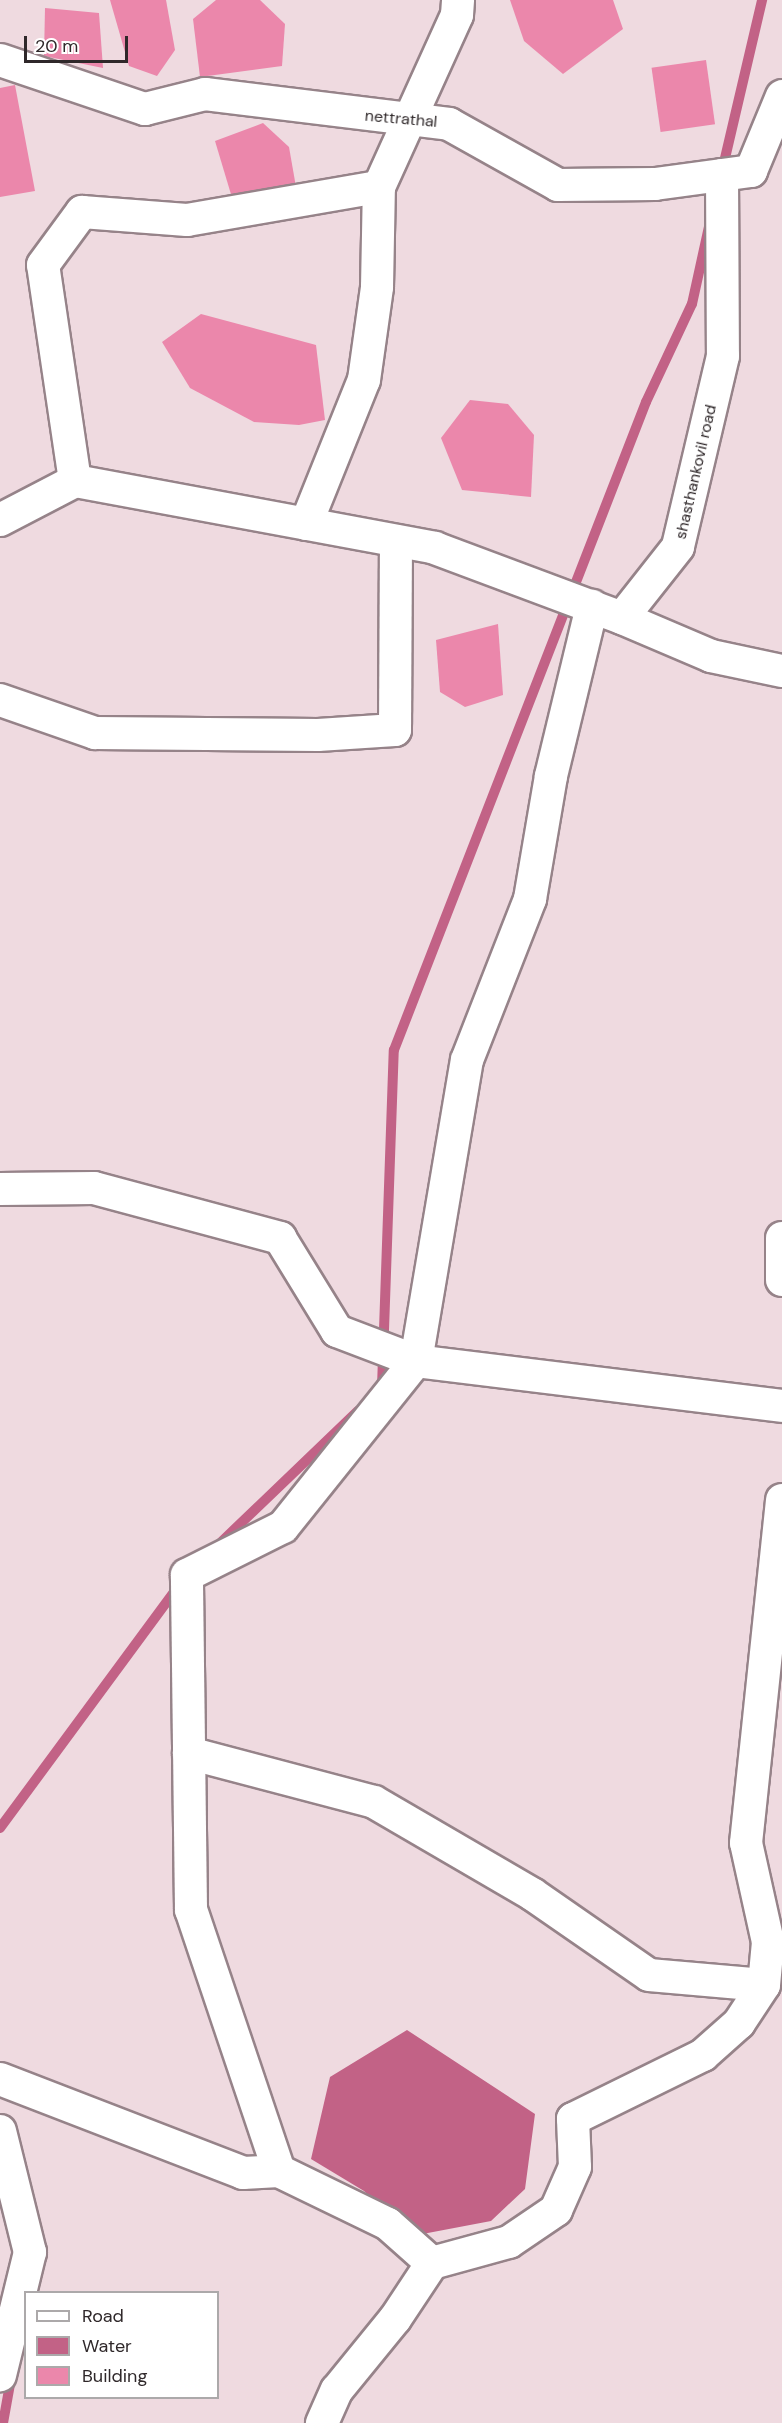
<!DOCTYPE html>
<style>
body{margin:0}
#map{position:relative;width:782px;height:2423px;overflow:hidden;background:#efdae0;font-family:"DM Sans",sans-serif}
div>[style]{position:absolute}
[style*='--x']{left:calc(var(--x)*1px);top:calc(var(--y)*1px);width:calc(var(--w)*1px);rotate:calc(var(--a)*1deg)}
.water>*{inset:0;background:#c26286}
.stream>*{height:10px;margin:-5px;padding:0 5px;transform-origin:5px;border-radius:5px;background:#c26286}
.building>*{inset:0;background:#eb87ab;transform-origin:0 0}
.roads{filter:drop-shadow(2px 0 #968389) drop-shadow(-2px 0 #968389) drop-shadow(0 2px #968389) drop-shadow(0 -2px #968389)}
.street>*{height:32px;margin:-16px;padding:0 16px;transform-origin:16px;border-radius:16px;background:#fff}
span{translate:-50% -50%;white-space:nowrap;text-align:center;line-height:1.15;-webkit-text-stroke:4.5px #fff;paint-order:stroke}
.street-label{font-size:16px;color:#2f282a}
.legend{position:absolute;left:24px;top:2291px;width:195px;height:108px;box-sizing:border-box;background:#fff;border:2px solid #aca9aa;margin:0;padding:8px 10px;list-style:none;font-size:18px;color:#2f282a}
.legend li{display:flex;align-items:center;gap:12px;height:30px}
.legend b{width:30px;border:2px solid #aca9aa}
.scale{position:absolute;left:24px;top:36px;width:104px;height:27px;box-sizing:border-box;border:3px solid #2f282a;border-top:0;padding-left:8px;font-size:18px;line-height:21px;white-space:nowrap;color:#2f282a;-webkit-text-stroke:4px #fff;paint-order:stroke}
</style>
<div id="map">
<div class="water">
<div style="clip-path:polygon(407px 2030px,535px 2114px,525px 2189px,491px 2221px,412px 2236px,364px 2191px,311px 2159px,330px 2077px)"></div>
</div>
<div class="stream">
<div style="--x:722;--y:171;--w:176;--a:-76.8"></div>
<div style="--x:382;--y:1387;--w:337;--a:-88"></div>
<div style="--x:394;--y:1050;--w:695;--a:-68.75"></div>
<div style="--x:646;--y:402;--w:108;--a:-64.9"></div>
<div style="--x:692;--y:304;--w:79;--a:-77.6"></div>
<div style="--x:216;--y:1547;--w:197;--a:-43.8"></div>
<div style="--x:0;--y:1828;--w:303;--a:-53.6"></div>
<div style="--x:3;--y:2423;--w:51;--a:-79.8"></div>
</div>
<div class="building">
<div style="clip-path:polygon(110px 0,166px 0,175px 50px,157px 76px,129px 66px)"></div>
<div style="clip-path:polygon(216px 0,260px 0,285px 24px,282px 66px,200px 77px,193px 19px)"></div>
<div style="clip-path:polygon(510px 0,613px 0,623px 29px,563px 74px,524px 41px)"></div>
<div style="clip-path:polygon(45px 8px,99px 13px,103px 68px,44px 56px)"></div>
<div style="left:706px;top:60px;width:65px;height:55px;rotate:82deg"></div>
<div style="clip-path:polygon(15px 85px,35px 191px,0 197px,0 88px)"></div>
<div style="clip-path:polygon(263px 123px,289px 147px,296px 187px,233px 201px,215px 141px)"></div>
<div style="clip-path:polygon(201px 314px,316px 345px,325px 420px,299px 425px,254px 422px,190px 388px,162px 342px)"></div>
<div style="clip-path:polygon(470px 400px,508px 404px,534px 435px,531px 497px,462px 490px,441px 438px)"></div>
<div style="clip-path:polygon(498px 624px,503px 695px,465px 707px,440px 692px,436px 640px)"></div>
</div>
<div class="roads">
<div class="street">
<div style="--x:0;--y:60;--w:153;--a:18.7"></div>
<div style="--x:145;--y:109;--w:62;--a:-14"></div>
<div style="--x:205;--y:94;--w:246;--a:7"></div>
<div style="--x:449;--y:124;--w:125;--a:29.2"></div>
<div style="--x:558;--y:185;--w:97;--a:-0.6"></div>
<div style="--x:655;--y:184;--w:97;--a:-7.7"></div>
<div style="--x:751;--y:171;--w:81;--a:-67.5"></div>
<div style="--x:722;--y:175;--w:181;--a:89.7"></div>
<div style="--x:723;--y:356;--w:196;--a:103.3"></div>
<div style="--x:678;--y:547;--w:90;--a:128.3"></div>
<div style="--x:622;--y:618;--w:97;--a:23.1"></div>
<div style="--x:711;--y:656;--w:73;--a:11.9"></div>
<div style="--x:75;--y:481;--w:218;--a:-98.4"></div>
<div style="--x:43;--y:265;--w:66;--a:-53.7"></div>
<div style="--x:82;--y:212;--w:105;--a:4.4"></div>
<div style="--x:187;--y:220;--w:195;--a:-9.8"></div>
<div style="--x:0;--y:520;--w:85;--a:-27.5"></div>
<div style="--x:75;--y:481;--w:366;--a:10.5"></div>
<div style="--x:435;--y:548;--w:200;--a:20.5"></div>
<div style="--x:306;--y:524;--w:155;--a:-68.1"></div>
<div style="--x:364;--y:380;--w:94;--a:-82"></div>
<div style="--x:377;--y:287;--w:100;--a:-88.9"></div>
<div style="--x:379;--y:187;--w:189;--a:-65.6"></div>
<div style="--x:457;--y:15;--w:15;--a:-86"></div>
<div style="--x:0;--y:700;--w:101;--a:19.2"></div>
<div style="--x:95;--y:733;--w:223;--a:0.5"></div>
<div style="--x:318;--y:735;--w:77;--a:-3.7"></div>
<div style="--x:395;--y:730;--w:189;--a:-89.7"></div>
<div style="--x:0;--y:1189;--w:94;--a:-0.6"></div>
<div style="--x:94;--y:1188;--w:193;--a:15"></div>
<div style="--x:280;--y:1238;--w:109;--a:58.5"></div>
<div style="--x:337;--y:1331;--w:85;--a:20.8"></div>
<div style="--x:416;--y:1361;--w:369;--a:7"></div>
<div style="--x:782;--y:1238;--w:42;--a:90"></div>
<div style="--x:189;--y:1753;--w:191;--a:14.8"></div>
<div style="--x:374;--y:1802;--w:183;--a:30.2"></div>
<div style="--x:532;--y:1894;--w:142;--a:34.7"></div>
<div style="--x:649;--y:1975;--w:115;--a:5"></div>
<div style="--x:0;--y:2079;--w:261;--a:21.1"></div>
<div style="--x:243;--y:2173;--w:36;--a:-3"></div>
<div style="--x:279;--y:2171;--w:121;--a:25.9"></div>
<div style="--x:388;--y:2224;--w:59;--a:41.6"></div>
<div style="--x:0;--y:2131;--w:125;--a:76.1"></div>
<div style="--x:30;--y:2252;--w:127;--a:103.7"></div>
<div style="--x:279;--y:2171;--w:275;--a:-108.6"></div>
<div style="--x:191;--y:1910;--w:335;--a:-90.7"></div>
<div style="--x:187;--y:1575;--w:107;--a:-26.6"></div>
<div style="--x:283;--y:1527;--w:213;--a:-51.3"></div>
<div style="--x:416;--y:1361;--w:305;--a:-80.4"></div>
<div style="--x:467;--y:1060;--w:173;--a:-68.6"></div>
<div style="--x:530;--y:899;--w:125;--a:-80.3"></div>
<div style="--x:551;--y:776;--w:175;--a:-76.4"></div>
<div style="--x:322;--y:2423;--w:36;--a:-66"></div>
<div style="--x:337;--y:2390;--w:92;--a:-50.8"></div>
<div style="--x:395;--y:2319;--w:67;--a:-56.5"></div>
<div style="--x:432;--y:2263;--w:80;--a:-15.3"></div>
<div style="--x:509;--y:2242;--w:57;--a:-34.2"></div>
<div style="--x:556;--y:2210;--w:47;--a:-66.2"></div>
<div style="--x:575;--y:2167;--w:48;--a:-92.4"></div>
<div style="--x:573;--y:2119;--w:145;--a:-26.2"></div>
<div style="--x:703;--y:2055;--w:48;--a:-41.6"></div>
<div style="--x:739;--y:2023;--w:45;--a:-56.7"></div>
<div style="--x:764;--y:1985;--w:43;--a:-84.7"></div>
<div style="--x:768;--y:1942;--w:101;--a:-102.5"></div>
<div style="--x:746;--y:1843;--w:345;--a:-84"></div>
</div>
</div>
<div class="street-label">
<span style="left:401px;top:119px;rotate:5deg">nettrathal</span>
<span style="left:696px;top:472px;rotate:-77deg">shasthankovil road</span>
</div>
<ul class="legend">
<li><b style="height:8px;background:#fff"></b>Road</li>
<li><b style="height:16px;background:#c26286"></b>Water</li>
<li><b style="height:16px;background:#eb87ab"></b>Building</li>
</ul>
<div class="scale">20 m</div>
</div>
